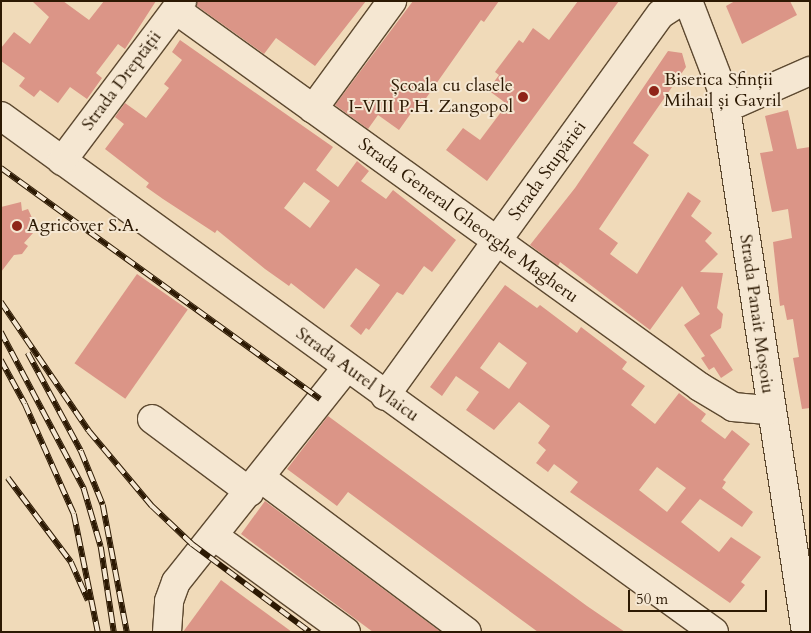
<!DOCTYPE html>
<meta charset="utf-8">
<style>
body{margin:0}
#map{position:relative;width:811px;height:633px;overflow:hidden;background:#f0dab9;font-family:Cardo,serif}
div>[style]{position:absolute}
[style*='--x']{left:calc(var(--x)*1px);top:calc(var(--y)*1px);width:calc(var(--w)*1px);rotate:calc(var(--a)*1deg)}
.building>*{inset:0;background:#db9587;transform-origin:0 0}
.roads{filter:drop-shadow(1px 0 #5d4930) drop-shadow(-1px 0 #5d4930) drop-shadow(0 1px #5d4930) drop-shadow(0 -1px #5d4930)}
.minor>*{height:28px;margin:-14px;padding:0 14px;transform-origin:14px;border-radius:14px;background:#f5e7d2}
.rail>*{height:5.5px;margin-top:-2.75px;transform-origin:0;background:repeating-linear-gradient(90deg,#f5e7d2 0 11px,#2c1903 0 22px);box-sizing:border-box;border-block:1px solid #2c1903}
.dots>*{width:14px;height:14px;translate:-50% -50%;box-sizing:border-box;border:2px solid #f5e7d2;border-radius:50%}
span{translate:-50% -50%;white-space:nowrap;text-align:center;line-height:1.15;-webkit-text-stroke:4px #f5e7d2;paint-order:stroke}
.street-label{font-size:18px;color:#2c1903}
.poi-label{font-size:18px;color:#2c1903}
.left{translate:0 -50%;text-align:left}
.right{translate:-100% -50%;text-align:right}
.frame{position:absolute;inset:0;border:2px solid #2c1903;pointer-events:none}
.scale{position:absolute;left:628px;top:590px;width:139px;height:22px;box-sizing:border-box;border:2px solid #2c1903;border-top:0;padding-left:6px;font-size:15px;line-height:18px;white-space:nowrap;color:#2c1903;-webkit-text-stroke:4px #f5e7d2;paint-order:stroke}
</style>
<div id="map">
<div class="building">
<div style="clip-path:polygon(32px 1px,63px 1px,89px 20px,104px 1px,156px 1px,125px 49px,118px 44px,96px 73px,102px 78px,87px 99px,70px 87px,58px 103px,40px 90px,34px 97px,19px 86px,25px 78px,1px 61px,1px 48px,14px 32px,30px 44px,49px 17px)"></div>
<div style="clip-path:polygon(197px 1px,366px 1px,315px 66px,276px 38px,264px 54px,197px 6px)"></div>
<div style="clip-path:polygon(413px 1px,499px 1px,484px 22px,481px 20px,417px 111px,414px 109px,399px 130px,378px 115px,368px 129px,335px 105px)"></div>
<div style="clip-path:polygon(578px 1px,619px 1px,487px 181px,446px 150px,463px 128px,480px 140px,507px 104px,488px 90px,499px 75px,495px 72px,519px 40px,523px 43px,533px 28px,549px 40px)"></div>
<div style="clip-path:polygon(735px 1px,790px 1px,797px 15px,742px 44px,726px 6px)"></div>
<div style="clip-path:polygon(evenodd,180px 40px,333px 147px,316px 170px,338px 187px,357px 161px,369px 171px,361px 181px,386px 199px,393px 190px,456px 240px,432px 272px,424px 266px,403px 295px,397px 292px,369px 330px,366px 328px,361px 335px,350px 326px,380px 285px,356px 268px,324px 309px,291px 283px,289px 286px,265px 269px,217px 230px,215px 233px,163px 199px,146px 187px,149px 183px,105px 149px,124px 124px,115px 117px,125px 103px,146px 118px,169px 88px,164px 84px,182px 60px,172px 52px,180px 40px,304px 182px,330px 201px,310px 228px,284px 208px,304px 182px)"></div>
<div style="clip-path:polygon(668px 51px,682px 53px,686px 67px,633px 143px,649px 155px,599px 229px,618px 243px,610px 254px,637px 274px,688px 192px,701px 201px,691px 216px,712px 233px,705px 241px,718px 254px,700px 272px,723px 273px,717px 308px,723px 314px,721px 328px,710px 335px,733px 370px,721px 378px,714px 367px,709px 370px,701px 358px,705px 356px,684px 325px,700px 314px,682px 286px,650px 330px,560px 262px,558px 266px,530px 245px,575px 188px)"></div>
<div style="clip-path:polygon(788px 110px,797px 149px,810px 147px,810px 408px,802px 409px,793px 358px,799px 357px,793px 319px,787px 320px,784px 305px,780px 306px,773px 242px,792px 238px,788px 209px,772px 212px,760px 153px,773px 151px,765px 116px)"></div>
<div style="clip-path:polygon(21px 202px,22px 211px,28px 209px,33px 220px,33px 233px,24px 243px,28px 246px,22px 254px,14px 255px,1px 272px,1px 207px)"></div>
<div style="left:137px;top:274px;width:62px;height:109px;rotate:35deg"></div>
<div style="clip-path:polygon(evenodd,505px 285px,537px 308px,540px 305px,577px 333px,581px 327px,627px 362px,622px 369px,645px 386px,631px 405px,655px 424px,679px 393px,706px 414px,701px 421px,725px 439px,732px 430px,750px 444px,723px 480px,726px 482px,722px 488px,753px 512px,742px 527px,700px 499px,681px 522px,719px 552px,731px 537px,761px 557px,741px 582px,745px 585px,730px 603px,570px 492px,578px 482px,554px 464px,548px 472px,536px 463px,546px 450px,538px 443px,550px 426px,519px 402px,494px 430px,466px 410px,479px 392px,456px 376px,442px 396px,430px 387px,505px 285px,499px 342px,527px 363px,509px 389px,480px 368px,499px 342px,505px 285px,657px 467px,686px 488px,667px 512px,639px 490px,657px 467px)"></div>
<div style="clip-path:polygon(328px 416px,587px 606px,625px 632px,538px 632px,348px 492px,337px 506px,287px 469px)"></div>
<div style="clip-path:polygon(265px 501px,441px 632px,373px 632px,241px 534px)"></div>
<div style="clip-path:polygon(221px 580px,292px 632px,183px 632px)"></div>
</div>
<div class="roads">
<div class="minor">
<div style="--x:688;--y:1;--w:101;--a:69"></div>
<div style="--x:724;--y:95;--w:543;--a:81.32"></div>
<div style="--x:176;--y:10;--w:646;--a:35.73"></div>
<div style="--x:700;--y:387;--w:39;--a:31"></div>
<div style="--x:733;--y:407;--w:37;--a:5"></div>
<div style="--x:726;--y:108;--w:92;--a:-23.8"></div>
<div style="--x:313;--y:109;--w:134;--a:-53.8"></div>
<div style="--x:1;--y:116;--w:880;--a:35.89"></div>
<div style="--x:62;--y:161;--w:200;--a:-53.1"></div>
<div style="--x:385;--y:396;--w:471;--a:-54.2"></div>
<div style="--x:661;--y:14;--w:24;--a:-33"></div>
<div style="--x:152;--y:419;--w:122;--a:36.7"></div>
<div style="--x:261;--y:478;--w:257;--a:36.8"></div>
<div style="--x:214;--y:536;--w:163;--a:36"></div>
<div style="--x:167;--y:632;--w:31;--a:-86"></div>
<div style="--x:169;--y:601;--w:20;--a:-70"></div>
<div style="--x:176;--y:582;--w:273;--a:-51.5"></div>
</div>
</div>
<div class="rail">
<div style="--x:1;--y:168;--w:394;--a:35.9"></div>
<div style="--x:1;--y:302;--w:156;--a:55.7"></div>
<div style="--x:89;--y:431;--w:98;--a:50"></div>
<div style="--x:152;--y:506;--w:55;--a:43.5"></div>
<div style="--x:192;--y:544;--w:147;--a:36.7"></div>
<div style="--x:1;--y:332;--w:178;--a:62.1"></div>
<div style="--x:84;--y:489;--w:60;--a:73.7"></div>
<div style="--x:101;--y:547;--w:86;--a:81.3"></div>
<div style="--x:28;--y:353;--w:111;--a:61.6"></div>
<div style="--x:81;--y:451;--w:58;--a:67.8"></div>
<div style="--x:103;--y:505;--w:129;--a:79.3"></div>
<div style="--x:1;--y:360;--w:50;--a:61.4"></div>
<div style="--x:25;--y:404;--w:120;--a:66"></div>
<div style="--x:74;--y:514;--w:120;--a:78.5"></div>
<div style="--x:8;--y:478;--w:105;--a:53.1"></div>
<div style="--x:71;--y:562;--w:42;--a:65.9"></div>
</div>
<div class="dots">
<div style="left:654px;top:91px;background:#8f2418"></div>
<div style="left:523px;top:97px;background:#8f2418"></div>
<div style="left:17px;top:226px;background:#8f2418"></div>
</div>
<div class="street-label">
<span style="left:122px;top:81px;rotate:-53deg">Strada Dreptății</span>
<span style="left:548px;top:171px;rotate:-54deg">Strada Stupăriei</span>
<span style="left:468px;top:221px;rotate:36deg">Strada General Gheorghe Magheru</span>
<span style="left:756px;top:314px;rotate:82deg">Strada Panait Moșoiu</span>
<span style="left:357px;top:375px;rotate:36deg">Strada Aurel Vlaicu</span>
</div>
<div class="poi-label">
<span class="left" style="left:664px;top:91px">Biserica Sfinții<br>Mihail și Gavril</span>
<span class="right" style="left:513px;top:97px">Școala cu clasele<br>I-VIII P.H. Zangopol</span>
<span class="left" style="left:27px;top:226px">Agricover S.A.</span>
</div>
<div class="frame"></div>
<div class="scale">50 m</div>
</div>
